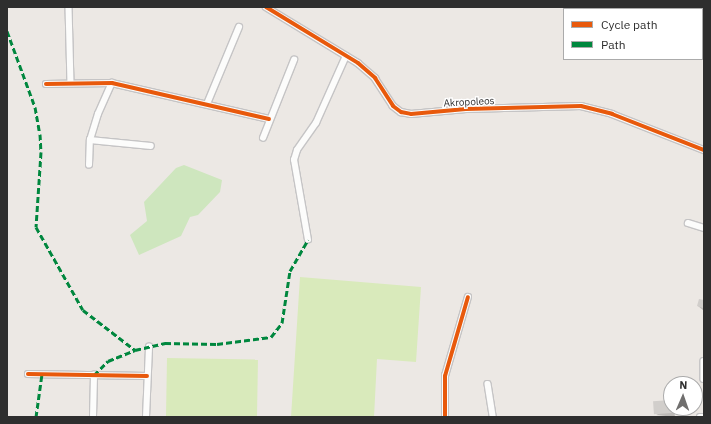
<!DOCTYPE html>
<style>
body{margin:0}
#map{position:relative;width:711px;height:424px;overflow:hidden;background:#ece8e4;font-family:"IBM Plex Sans",sans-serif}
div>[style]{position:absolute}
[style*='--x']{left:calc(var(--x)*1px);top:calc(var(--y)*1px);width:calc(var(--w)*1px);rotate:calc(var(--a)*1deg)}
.green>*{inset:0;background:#cee6be}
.pitch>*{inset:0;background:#d9eabb;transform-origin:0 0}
.shadow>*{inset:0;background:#0003}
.building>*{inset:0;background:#d1cecb;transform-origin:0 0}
.roads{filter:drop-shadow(1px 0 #c5c4c5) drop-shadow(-1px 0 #c5c4c5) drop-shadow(0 1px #c5c4c5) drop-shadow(0 -1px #c5c4c5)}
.street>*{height:5.5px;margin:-2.75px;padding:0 2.75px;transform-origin:2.75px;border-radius:2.75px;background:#fcfcfb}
.quiet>*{height:3px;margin-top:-1.5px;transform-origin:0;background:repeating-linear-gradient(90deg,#00873e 0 6px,transparent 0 9px)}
.cycleway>*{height:4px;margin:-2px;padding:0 2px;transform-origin:2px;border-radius:2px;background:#e8590c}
span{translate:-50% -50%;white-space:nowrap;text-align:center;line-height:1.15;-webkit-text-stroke:3px #fff;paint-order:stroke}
.street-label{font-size:10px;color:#2e2e2e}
.frame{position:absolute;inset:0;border:8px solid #2e2e2e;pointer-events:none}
.legend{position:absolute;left:563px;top:8px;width:140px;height:52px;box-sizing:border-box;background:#fff;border:1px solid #ababab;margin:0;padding:5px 7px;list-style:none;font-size:12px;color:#2e2e2e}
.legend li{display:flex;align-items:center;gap:8px;height:20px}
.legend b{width:20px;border:1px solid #ababab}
.north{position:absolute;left:663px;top:376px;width:40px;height:40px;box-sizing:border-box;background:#fff;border:1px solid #ababab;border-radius:50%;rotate:2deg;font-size:11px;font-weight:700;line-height:16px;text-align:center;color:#2e2e2e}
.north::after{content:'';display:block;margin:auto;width:14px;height:18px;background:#706f6e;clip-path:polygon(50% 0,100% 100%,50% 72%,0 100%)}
</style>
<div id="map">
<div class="green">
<div style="clip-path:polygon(184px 165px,222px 180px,220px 192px,198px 215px,190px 217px,181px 236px,139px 255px,130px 235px,147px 221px,144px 202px,176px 168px)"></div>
</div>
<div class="pitch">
<div style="clip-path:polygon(300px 277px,421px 287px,416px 362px,377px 359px,374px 417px,291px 417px)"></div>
<div style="left:167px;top:358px;width:91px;height:59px;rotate:1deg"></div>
</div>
<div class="shadow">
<div style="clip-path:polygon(700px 300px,704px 301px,704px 311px,698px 306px)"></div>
<div style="clip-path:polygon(674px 408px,675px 417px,656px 415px,671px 408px)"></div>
</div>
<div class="building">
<div style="clip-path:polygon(699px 299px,704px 300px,703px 308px,697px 306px)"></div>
<div style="left:671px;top:400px;width:13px;height:18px;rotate:86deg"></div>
</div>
<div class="roads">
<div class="street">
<div style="--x:69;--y:7;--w:75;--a:88.5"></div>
<div style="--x:266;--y:7;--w:108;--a:31.3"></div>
<div style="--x:358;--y:63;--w:23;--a:41"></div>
<div style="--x:375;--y:78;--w:33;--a:57"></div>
<div style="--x:393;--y:106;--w:10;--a:37"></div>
<div style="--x:401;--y:112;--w:10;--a:11"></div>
<div style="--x:411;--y:114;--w:55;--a:-5.2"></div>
<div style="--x:466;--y:109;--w:115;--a:-1.5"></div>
<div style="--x:581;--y:106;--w:32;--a:14"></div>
<div style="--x:612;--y:114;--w:99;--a:21.4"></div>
<div style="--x:46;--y:84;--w:66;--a:-0.9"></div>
<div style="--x:112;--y:83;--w:161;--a:12.9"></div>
<div style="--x:207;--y:104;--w:83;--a:-67.4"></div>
<div style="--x:263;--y:138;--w:84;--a:-68.3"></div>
<div style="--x:90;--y:140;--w:61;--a:5.6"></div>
<div style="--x:89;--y:165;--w:25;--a:-88"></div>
<div style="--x:90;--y:140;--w:27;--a:-73"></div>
<div style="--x:98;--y:114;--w:34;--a:-66"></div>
<div style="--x:688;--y:223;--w:17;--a:17"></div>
<div style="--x:308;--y:240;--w:81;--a:-99.9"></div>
<div style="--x:294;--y:160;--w:10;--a:-73"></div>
<div style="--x:297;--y:150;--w:33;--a:-55"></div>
<div style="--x:316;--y:123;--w:73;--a:-65.9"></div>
<div style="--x:704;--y:361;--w:18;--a:90"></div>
<div style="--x:28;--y:374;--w:119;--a:1"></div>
<div style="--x:488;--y:384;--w:33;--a:81"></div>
<div style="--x:93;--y:417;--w:42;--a:-88.6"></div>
<div style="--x:146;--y:417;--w:70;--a:-87.5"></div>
<div style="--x:445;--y:417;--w:41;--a:-90"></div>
<div style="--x:445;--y:376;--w:82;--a:-73.8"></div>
<div style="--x:700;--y:417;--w:4;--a:0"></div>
</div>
</div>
<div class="quiet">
<div style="--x:7;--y:31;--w:81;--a:69.8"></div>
<div style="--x:35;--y:107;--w:27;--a:80"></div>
<div style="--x:40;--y:134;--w:18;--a:87"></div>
<div style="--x:41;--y:152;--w:75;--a:93.8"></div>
<div style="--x:36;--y:227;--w:95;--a:60.5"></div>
<div style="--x:83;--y:310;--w:66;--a:37.6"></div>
<div style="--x:94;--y:375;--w:20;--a:-45"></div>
<div style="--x:108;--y:361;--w:29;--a:-22"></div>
<div style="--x:135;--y:350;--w:31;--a:-13"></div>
<div style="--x:165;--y:343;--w:52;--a:1.1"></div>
<div style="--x:217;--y:344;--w:54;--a:-7.4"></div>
<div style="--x:271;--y:337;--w:18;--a:-52"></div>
<div style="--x:282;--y:323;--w:53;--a:-81.3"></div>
<div style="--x:290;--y:271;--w:36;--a:-60"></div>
<div style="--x:36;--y:417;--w:43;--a:-82.1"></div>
</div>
<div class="cycleway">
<div style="--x:266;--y:7;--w:108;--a:31.3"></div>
<div style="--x:358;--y:63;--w:23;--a:41"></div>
<div style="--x:375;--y:78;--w:33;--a:57"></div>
<div style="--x:393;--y:106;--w:10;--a:37"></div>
<div style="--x:401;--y:112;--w:10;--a:11"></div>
<div style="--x:411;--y:114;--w:55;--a:-5.2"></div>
<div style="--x:466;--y:109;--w:115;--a:-1.5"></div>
<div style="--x:581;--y:106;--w:32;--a:14"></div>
<div style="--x:612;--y:114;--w:99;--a:21.4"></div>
<div style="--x:46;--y:84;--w:66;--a:-0.9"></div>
<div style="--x:112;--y:83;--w:161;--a:12.9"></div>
<div style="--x:28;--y:374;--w:119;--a:1"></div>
<div style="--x:445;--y:417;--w:41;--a:-90"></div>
<div style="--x:445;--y:376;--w:82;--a:-73.8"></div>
</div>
<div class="street-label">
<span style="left:469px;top:102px;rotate:-3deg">Akropoleos</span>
</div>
<div class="frame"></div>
<ul class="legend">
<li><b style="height:5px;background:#e8590c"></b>Cycle path</li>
<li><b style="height:5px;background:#00873e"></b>Path</li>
</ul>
<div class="north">N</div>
</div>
